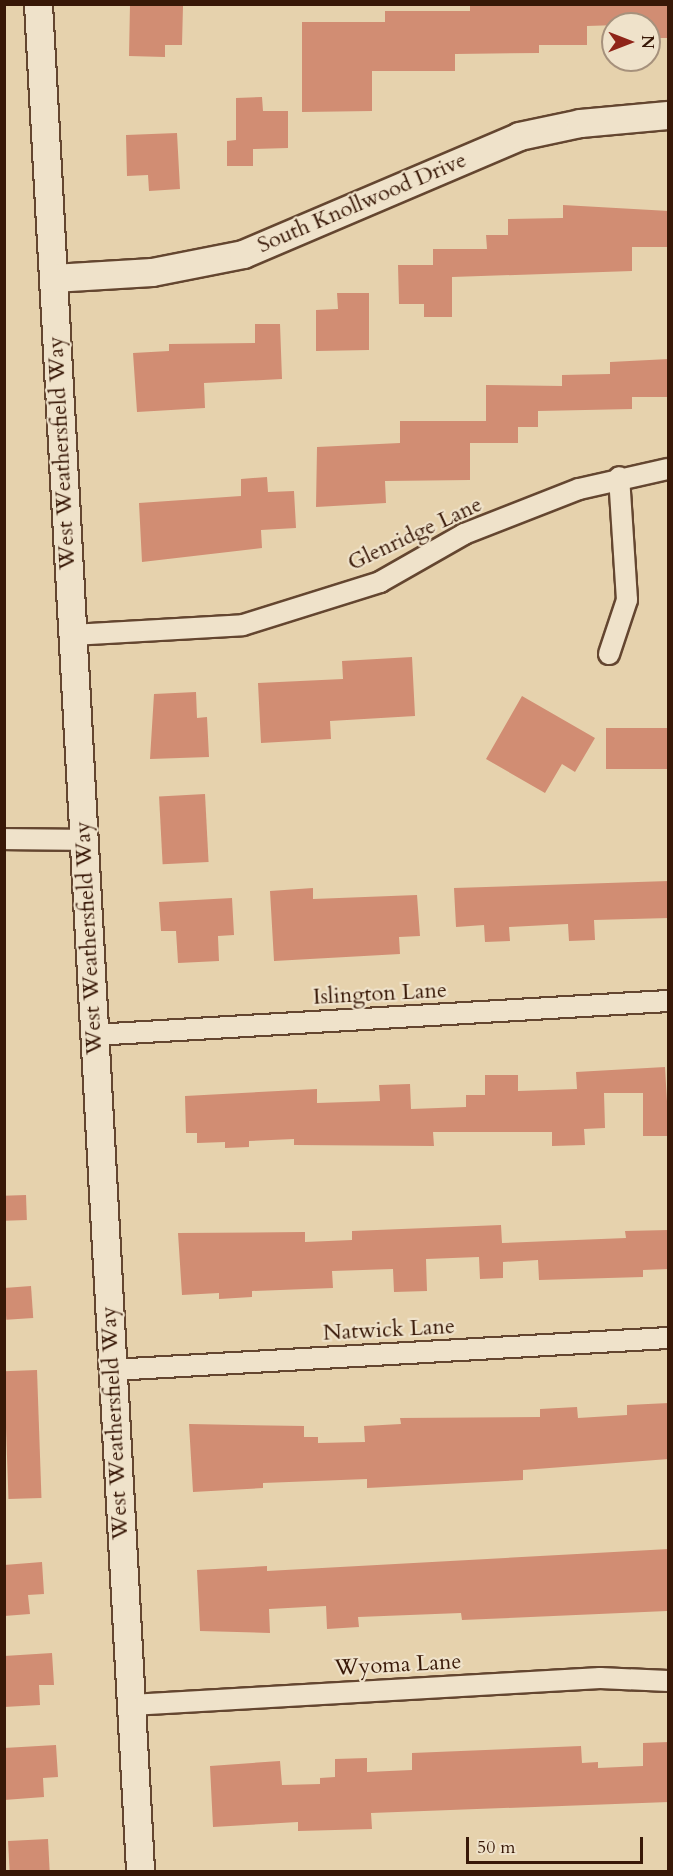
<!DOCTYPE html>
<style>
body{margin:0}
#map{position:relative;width:673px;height:1876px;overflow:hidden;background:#e6d2ad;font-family:Cardo,serif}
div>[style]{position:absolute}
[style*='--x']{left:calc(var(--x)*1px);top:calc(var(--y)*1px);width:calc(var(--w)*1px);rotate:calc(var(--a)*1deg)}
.building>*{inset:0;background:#d18d73;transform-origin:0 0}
.roads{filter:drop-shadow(2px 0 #644630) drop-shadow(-2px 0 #644630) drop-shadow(0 2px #644630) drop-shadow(0 -2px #644630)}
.street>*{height:20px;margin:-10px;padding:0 10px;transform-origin:10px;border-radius:10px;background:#efe2ca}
.secondary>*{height:27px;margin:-13.5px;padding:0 13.5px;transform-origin:13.5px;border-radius:13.5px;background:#efe2ca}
span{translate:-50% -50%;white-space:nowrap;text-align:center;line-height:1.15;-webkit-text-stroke:4.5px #efe2ca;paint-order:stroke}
.street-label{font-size:22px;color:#381807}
.frame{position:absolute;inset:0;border:6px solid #381807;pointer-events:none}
.north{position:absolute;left:601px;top:12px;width:60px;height:60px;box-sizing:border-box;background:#efe2ca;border:2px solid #a6917c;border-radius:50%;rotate:90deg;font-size:16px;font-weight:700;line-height:24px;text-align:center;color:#381807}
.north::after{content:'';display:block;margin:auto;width:21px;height:27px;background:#8f2418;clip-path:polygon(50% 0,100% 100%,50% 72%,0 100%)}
.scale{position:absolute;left:466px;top:1837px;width:177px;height:27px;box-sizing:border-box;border:3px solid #381807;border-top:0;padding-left:8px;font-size:18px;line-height:21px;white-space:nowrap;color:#381807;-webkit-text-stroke:4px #efe2ca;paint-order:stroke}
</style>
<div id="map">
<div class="building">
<div style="clip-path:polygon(130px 4px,183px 6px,182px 45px,165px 45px,165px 57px,129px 56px)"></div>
<div style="clip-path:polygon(470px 4px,669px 4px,669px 38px,649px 38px,649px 24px,587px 26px,587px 45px,539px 45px,539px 53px,455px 54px,455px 71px,372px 71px,372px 111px,302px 112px,302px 22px,385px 22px,385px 11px,470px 11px)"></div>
<div style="clip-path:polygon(262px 97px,263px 111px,288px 111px,288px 148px,253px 149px,253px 166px,227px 166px,227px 141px,236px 140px,236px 98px)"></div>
<div style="clip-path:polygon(177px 133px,180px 189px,149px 191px,148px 175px,127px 176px,126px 135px)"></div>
<div style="clip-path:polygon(563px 205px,669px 211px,669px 247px,632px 247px,632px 271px,452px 277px,452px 317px,424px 317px,424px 304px,399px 304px,398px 265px,433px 265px,433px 249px,487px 249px,486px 235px,508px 235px,508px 219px,563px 218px)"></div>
<div style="clip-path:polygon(337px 293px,369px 293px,369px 350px,316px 351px,316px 310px,338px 309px)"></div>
<div style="clip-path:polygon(255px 324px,280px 324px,282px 379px,204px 383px,205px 408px,137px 412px,133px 353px,169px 351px,169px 344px,255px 343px)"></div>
<div style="clip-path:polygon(669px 359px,669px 397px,632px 397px,632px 409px,538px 411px,538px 427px,518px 427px,518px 443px,470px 443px,470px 480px,385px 481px,386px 503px,316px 507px,317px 447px,400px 443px,400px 421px,486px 421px,486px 385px,562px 386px,562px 375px,610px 374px,610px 362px)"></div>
<div style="clip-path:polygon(267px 477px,268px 492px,294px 491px,296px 528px,261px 530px,262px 548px,142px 562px,139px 503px,241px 496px,241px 479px)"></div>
<div style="clip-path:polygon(412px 657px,415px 716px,330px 721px,331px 739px,261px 743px,258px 683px,343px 679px,342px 661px)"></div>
<div style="clip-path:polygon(196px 692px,197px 718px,207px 717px,209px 757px,150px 759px,154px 694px)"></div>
<div style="clip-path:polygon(522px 696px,595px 738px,575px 772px,562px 764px,545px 793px,486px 759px)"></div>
<div style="left:669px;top:728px;width:41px;height:63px;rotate:90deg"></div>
<div style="left:205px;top:794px;width:68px;height:46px;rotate:87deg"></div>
<div style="clip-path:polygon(669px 881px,669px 918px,594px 920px,595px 940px,569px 941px,568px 924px,509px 927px,510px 941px,485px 942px,484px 925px,456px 927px,454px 888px)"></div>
<div style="clip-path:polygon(313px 888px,313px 899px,417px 895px,420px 936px,399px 937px,400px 954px,274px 961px,270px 891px)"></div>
<div style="clip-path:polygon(232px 898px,234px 935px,218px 936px,219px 961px,178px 963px,176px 931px,161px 931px,159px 902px)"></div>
<div style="clip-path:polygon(665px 1067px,669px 1136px,643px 1136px,643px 1093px,604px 1093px,605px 1128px,584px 1129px,585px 1145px,552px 1146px,552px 1132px,433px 1132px,434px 1146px,294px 1145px,294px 1139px,249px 1141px,249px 1147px,225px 1148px,225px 1142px,197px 1143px,197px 1133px,186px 1133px,185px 1096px,317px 1089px,317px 1103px,380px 1101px,379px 1085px,410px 1084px,411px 1109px,466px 1107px,466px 1095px,485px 1095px,485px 1075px,518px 1075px,518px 1091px,577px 1089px,576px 1072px)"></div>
<div style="left:26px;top:1195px;width:25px;height:22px;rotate:88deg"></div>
<div style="clip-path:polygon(501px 1225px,502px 1243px,626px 1238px,625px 1231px,669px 1230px,669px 1269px,643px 1270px,643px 1277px,539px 1280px,538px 1260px,503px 1262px,503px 1278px,480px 1279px,479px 1257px,426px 1259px,427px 1291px,394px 1292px,393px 1269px,332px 1271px,333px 1288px,252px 1291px,252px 1297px,219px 1299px,219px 1293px,182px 1295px,178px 1233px,305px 1232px,305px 1242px,352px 1240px,352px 1231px)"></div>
<div style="left:31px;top:1286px;width:32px;height:27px;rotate:86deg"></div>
<div style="left:37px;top:1370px;width:128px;height:33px;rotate:88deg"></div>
<div style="clip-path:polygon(669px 1403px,669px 1459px,523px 1470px,523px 1480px,367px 1488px,367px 1479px,263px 1483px,263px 1488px,193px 1492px,189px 1424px,304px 1426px,304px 1437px,318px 1437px,318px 1443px,365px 1442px,364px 1426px,401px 1424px,400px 1418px,540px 1417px,540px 1409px,577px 1407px,578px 1418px,627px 1415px,627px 1405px)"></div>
<div style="clip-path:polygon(669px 1549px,667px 1611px,462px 1620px,461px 1613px,358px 1617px,359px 1627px,327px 1629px,326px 1606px,269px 1609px,270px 1633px,200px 1631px,197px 1570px,267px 1566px,267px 1571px)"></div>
<div style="clip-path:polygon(42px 1562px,44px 1594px,28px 1595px,30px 1614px,4px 1616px,4px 1565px)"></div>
<div style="clip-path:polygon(52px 1653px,54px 1685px,39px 1685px,40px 1705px,4px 1707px,4px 1656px)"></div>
<div style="clip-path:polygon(669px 1742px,669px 1802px,371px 1813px,372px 1829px,298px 1831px,298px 1822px,213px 1827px,210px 1766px,280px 1761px,282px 1785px,320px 1784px,320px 1778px,335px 1777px,335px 1759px,367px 1758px,367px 1772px,412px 1770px,412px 1753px,581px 1746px,582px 1763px,598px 1762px,598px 1768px,643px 1766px,643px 1743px)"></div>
<div style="clip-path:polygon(56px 1745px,58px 1777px,43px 1778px,44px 1797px,4px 1800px,4px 1748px)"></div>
<div style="left:48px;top:1839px;width:33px;height:40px;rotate:87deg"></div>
</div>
<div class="roads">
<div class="street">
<div style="--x:72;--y:635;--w:171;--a:-3.3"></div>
<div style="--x:243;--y:625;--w:144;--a:-17.4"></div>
<div style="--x:380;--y:582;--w:97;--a:-29.7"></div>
<div style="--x:464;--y:534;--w:123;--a:-21.4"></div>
<div style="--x:579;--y:489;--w:91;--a:-12.7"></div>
<div style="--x:609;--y:654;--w:57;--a:-71.6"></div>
<div style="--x:627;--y:600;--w:123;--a:-93.7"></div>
<div style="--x:4;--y:839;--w:80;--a:0.7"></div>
<div style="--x:94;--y:1035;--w:575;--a:-3.39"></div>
<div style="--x:113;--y:1370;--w:556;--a:-3.3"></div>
<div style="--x:131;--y:1705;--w:470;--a:-3.3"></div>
<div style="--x:600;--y:1678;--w:68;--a:2.5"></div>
</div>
<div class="secondary">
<div style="--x:38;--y:4;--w:1871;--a:86.87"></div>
<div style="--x:53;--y:278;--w:99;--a:-3.5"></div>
<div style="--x:152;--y:272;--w:93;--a:-11.2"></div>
<div style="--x:243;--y:254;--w:300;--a:-23.1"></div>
<div style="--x:519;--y:136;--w:62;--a:-12"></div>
<div style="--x:580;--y:123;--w:88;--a:-5.2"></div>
</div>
</div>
<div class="street-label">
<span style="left:362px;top:203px;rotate:-23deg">South Knollwood Drive</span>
<span style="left:62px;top:453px;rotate:-93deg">West Weathersfield Way</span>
<span style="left:415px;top:534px;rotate:-25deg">Glenridge Lane</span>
<span style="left:89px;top:938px;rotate:-93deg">West Weathersfield Way</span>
<span style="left:380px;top:994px;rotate:-3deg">Islington Lane</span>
<span style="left:389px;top:1330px;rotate:-3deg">Natwick Lane</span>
<span style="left:115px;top:1423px;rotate:-93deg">West Weathersfield Way</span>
<span style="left:398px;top:1665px;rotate:-3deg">Wyoma Lane</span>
</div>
<div class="frame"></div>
<div class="north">N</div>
<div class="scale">50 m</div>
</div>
